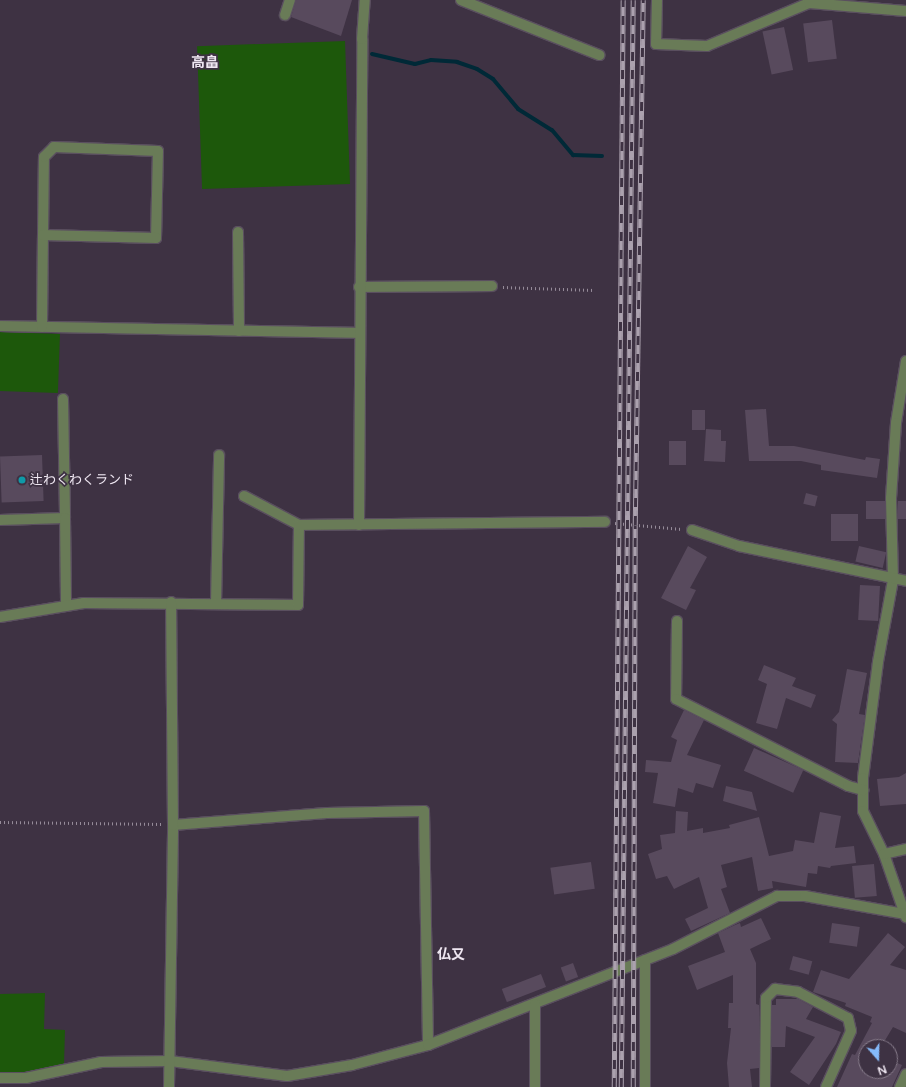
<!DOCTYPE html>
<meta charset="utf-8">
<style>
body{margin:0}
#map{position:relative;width:906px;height:1087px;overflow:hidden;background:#3e3243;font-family:"Varela Round","Noto Sans JP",sans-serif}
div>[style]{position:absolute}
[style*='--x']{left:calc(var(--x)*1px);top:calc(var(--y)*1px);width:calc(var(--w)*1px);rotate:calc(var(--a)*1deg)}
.green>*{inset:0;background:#1d580b;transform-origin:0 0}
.stream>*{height:4px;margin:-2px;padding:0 2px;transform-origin:2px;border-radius:2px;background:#002937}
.building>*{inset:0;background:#584a5d;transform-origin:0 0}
.path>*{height:2.5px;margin-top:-1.25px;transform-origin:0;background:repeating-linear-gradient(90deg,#958b99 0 1px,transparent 0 4px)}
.roads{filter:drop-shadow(1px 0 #5a4f5f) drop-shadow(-1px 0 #5a4f5f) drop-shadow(0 1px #5a4f5f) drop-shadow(0 -1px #5a4f5f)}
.minor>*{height:10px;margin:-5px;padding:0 5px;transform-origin:5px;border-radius:5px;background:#697b57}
.rail>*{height:4.5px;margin-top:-2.25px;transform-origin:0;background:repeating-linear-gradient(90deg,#3e3243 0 9px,#aba1ae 0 18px);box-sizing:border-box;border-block:1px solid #aba1ae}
.dots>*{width:11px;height:11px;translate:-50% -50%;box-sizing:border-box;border:2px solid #3e3243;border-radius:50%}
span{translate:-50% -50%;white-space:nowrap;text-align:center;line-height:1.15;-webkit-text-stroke:3.5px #3e3243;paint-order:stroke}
.poi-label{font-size:13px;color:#efe7f2}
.left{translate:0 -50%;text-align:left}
.neighbourhood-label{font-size:14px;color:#efe7f2;font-weight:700}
.north{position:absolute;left:858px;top:1039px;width:40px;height:40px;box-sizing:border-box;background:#3e3243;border:1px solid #857a89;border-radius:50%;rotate:160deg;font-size:11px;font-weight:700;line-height:16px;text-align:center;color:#efe7f2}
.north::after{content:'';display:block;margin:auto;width:14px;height:18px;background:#85bbfb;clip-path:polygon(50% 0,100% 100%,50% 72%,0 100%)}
</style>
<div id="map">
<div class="green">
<div style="left:345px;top:41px;width:143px;height:148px;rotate:88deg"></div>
<div style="left:0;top:332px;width:60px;height:59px;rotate:2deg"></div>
<div style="clip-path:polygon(45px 993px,44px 1029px,65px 1030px,64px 1064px,27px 1072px,0 1072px,0 994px)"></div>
</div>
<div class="stream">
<div style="--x:372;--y:54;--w:44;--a:13.1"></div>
<div style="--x:415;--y:64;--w:16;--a:-14"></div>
<div style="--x:431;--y:60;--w:26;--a:4"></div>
<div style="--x:457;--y:62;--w:21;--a:19"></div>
<div style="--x:477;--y:69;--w:19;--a:32"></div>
<div style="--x:493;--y:79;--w:39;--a:50"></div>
<div style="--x:518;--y:109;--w:40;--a:32"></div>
<div style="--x:552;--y:130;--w:33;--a:50"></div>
<div style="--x:573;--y:155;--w:29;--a:2"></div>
</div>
<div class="building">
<div style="clip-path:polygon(296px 0,352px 0,341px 36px,291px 17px)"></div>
<div style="left:832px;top:20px;width:39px;height:29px;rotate:83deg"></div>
<div style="left:784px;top:27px;width:44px;height:22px;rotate:78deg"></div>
<div style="clip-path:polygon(766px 409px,769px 446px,794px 446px,865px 460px,866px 457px,880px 459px,877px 478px,821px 470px,821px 465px,801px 461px,749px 461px,745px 410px)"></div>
<div style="left:692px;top:410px;width:13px;height:20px"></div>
<div style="clip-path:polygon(706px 429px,721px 430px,721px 441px,726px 441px,725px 462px,704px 461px)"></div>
<div style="left:669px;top:441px;width:17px;height:24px"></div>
<div style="left:42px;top:455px;width:46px;height:42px;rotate:88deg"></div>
<div style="left:806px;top:493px;width:12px;height:11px;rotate:14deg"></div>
<div style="left:866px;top:501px;width:19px;height:18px"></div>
<div style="left:898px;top:501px;width:8px;height:18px"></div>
<div style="left:858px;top:514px;width:27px;height:27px;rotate:90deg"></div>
<div style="clip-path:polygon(688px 546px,707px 557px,690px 588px,696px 590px,686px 610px,661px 598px)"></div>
<div style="left:859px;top:546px;width:28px;height:16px;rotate:13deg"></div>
<div style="left:860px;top:585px;width:20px;height:35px;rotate:3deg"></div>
<div style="clip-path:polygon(764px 665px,796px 678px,792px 686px,816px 695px,811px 708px,786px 698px,777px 729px,756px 723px,767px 684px,758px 680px)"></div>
<div style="clip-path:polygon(847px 669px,867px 673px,859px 714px,865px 715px,858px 763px,835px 762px,837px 724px,832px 720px,839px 712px)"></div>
<div style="clip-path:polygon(684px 710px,704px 720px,687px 755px,721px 765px,713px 788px,696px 783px,693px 793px,678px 788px,675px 807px,653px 803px,658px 773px,645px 772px,646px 760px,671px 762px,677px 740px,671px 737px)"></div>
<div style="left:754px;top:748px;width:54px;height:25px;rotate:24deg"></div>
<div style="clip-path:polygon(906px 773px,906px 804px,880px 806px,877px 779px,899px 777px)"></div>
<div style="clip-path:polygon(726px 786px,752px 792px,757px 811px,723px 801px)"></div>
<div style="clip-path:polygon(676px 811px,688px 812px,687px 831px,703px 828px,703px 833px,730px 828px,729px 825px,759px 817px,769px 856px,793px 851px,795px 840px,814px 843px,820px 812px,841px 816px,835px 848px,854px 846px,856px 863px,831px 866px,830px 868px,818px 866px,817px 874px,808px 873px,806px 887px,772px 881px,773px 888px,758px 891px,752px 857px,721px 865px,727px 887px,721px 889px,730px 913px,691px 931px,685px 919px,708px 908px,699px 877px,674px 889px,667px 876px,656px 879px,648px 854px,662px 849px,660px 835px,675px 833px)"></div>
<div style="left:591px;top:862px;width:27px;height:41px;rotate:82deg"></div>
<div style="left:874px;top:864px;width:32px;height:22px;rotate:85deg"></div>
<div style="clip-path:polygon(761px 918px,771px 939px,750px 949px,756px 963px,756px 1004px,759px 1005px,759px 1068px,750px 1069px,752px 1087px,729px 1087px,727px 1063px,731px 1028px,728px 1028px,729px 1003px,733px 1003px,733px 975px,697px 990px,688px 966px,725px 952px,718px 933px,735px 925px,740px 923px,741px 927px)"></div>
<div style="left:832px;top:923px;width:28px;height:20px;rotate:8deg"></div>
<div style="clip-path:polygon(888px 933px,905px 947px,890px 965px,906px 970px,906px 1033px,893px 1027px,881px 1047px,866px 1047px,866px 1071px,890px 1071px,890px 1060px,902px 1065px,892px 1087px,837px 1087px,852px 1054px,855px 1055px,872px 1023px,870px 1022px,872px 1017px,845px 1006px,846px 1003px,813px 992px,821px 970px,849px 979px)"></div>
<div style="left:793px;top:956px;width:20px;height:14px;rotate:15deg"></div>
<div style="left:573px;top:963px;width:15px;height:13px;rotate:70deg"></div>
<div style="left:541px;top:974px;width:14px;height:42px;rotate:69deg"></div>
<div style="clip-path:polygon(776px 999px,798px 999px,813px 1007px,806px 1019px,841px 1032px,836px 1044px,809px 1085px,790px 1072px,815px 1037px,786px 1026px,785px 1047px,772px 1047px,772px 1005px,776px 1005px)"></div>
</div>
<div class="path">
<div style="--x:503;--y:287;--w:91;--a:1.9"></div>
<div style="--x:615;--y:523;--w:67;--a:5.1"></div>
<div style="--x:0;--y:822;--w:163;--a:0.7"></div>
</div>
<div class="roads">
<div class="minor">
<div style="--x:461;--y:0;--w:149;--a:21.7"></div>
<div style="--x:657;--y:0;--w:44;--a:91.3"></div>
<div style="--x:656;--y:44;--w:51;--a:2.2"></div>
<div style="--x:707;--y:46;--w:111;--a:-22.9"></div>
<div style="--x:809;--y:3;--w:97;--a:4.7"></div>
<div style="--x:285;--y:15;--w:16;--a:-72"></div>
<div style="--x:238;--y:232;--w:99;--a:89.4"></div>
<div style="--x:359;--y:287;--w:133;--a:-0.4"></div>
<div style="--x:0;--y:326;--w:360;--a:1.1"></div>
<div style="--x:42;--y:327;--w:92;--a:-89.4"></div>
<div style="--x:43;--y:235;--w:78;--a:-89.3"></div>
<div style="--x:44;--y:157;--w:14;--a:-45"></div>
<div style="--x:54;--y:147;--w:104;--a:2.2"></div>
<div style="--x:158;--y:151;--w:87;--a:91.3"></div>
<div style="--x:156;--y:238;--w:113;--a:-178.5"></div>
<div style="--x:906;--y:361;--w:63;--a:99.2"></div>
<div style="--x:896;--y:423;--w:75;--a:93.8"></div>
<div style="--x:891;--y:498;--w:82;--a:88.6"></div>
<div style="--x:893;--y:580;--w:83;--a:100.4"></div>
<div style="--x:878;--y:662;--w:117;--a:97.4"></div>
<div style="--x:863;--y:778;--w:33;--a:90"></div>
<div style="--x:863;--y:811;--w:48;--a:64"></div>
<div style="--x:884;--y:854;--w:67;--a:70.8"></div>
<div style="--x:63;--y:399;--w:119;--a:89"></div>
<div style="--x:244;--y:496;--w:62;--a:27.8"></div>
<div style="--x:0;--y:520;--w:65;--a:-1.8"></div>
<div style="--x:65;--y:518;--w:88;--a:89.3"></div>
<div style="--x:359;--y:525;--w:486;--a:-89.6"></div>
<div style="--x:362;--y:39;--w:39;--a:-86"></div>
<div style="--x:692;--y:530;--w:50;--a:18.8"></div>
<div style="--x:739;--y:546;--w:171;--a:11.8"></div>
<div style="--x:216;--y:603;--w:148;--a:-88.8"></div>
<div style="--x:0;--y:617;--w:85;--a:-9.5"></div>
<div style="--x:84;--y:603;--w:214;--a:0.5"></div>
<div style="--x:298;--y:605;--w:80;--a:-89.3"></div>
<div style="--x:299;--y:525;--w:306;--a:-0.6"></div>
<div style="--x:677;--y:621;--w:78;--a:90.7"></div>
<div style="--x:676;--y:699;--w:193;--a:26.8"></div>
<div style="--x:848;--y:786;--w:16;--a:15"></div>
<div style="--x:173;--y:825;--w:154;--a:-4.5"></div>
<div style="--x:327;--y:813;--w:97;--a:-1.2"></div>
<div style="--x:424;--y:811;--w:234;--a:89"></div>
<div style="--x:884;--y:854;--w:23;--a:-13"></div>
<div style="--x:0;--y:1078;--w:26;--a:0"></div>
<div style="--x:26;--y:1078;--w:77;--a:-12"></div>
<div style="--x:101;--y:1062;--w:69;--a:-0.8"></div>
<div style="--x:170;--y:1061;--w:118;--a:7.3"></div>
<div style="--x:287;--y:1076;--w:66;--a:-9.6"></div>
<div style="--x:352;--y:1065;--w:79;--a:-14.7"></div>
<div style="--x:428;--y:1045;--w:263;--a:-21.4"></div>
<div style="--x:673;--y:949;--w:117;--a:-27"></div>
<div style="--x:777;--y:896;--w:28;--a:0"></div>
<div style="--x:805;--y:896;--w:102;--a:10.2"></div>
<div style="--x:169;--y:1087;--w:262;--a:-89.1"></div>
<div style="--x:173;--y:825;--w:223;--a:-90.5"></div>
<div style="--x:535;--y:1087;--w:83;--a:-90"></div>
<div style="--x:645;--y:1087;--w:127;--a:-90"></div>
<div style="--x:765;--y:1087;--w:89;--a:-89.4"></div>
<div style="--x:766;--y:998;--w:13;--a:-45"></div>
<div style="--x:775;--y:989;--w:23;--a:7"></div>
<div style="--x:798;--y:992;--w:56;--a:27.5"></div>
<div style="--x:848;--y:1018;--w:13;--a:77"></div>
<div style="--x:851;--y:1031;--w:61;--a:114.1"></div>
<div style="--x:900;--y:1087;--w:14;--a:-65"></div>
</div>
</div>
<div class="rail">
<div style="--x:614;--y:1087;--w:1087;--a:-89.53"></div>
<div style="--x:621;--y:1087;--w:1087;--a:-89.37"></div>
<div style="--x:633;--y:1087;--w:562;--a:-89.8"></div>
<div style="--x:635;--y:525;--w:525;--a:-89.13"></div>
</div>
<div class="dots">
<div style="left:22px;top:480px;background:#0f9aa8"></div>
</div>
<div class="poi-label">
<span class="left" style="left:30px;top:480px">辻わくわくランド</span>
</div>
<div class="neighbourhood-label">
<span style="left:205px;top:63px">高畠</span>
<span style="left:451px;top:955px">仏又</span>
</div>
<div class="north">N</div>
</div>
